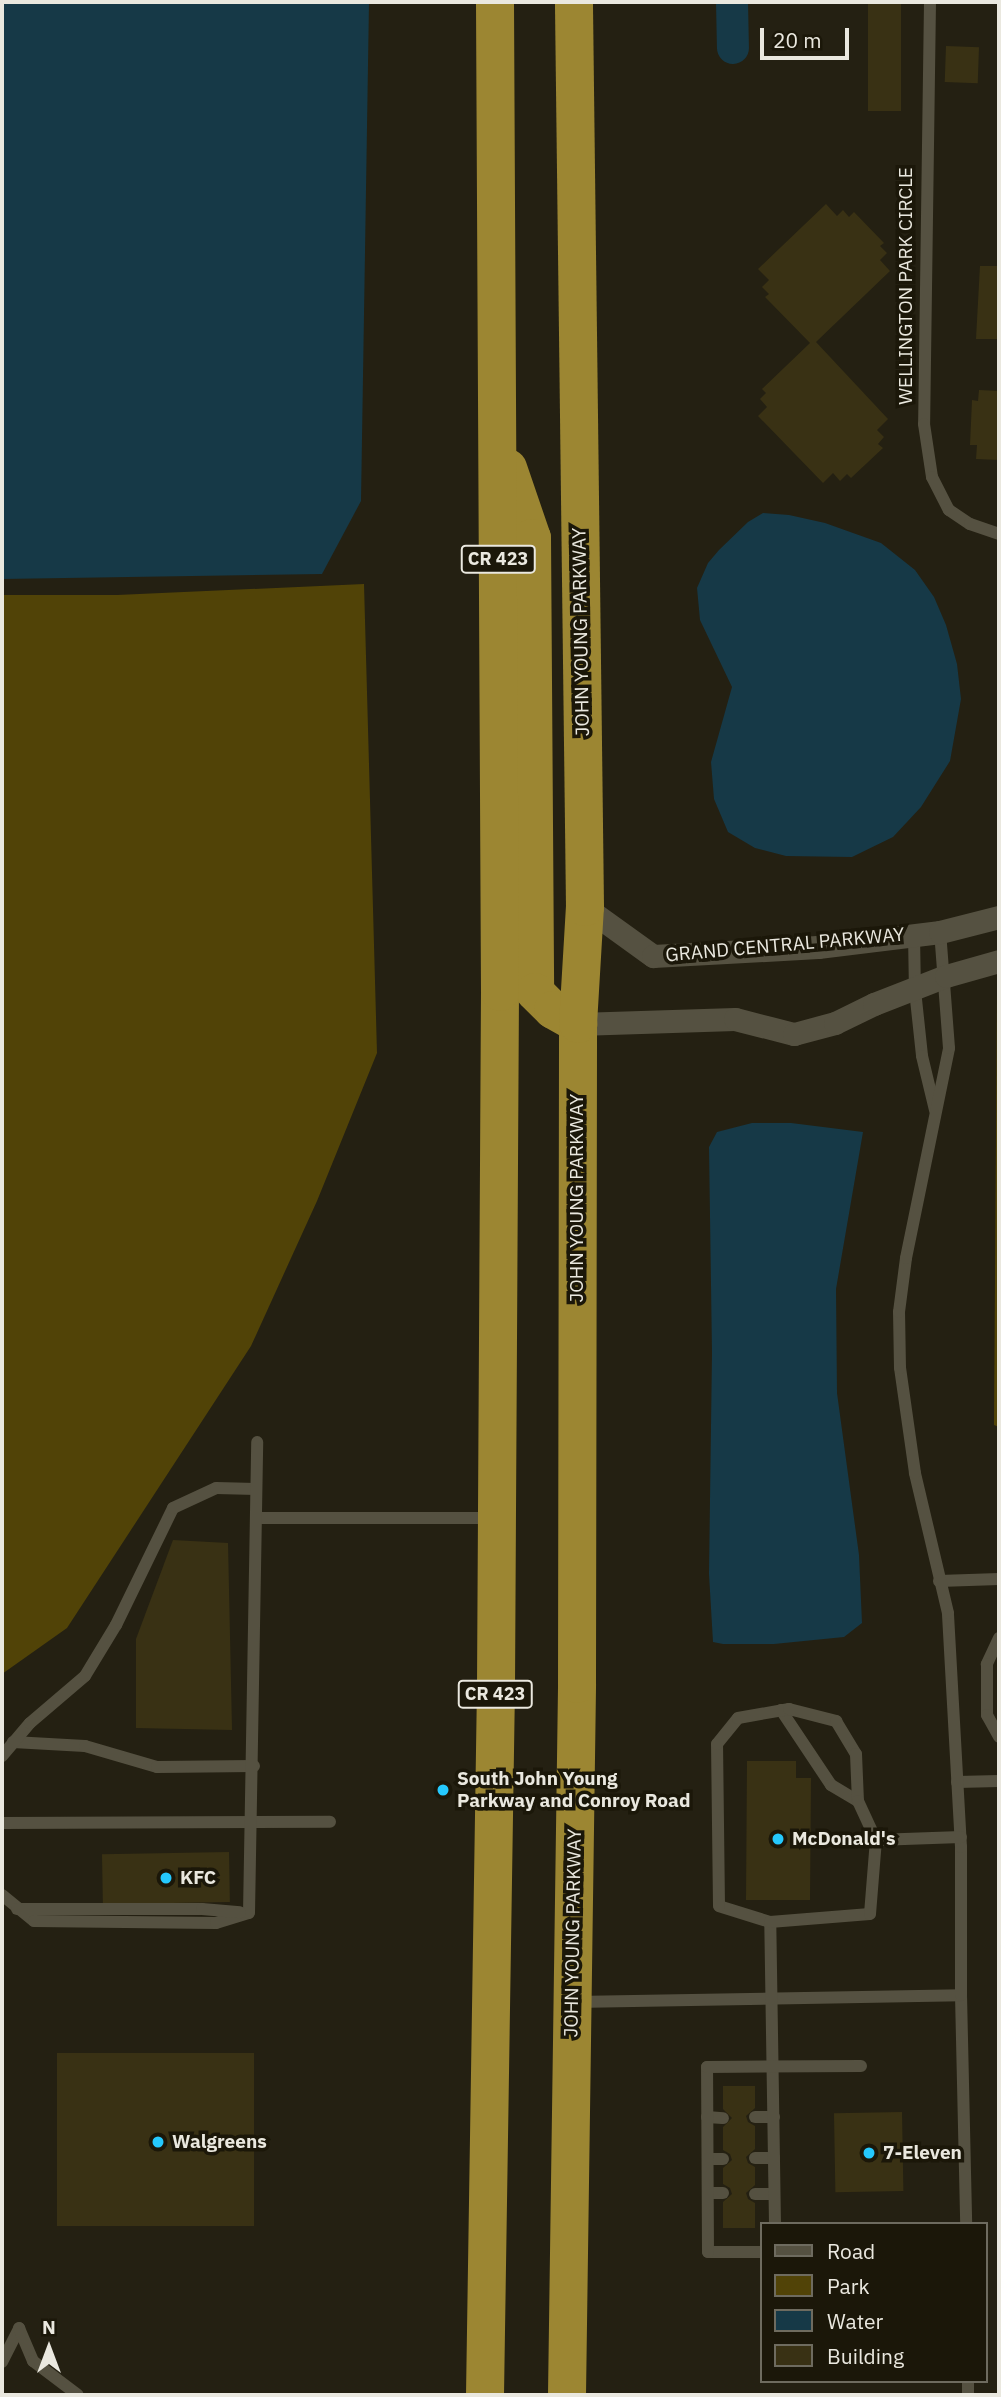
<!DOCTYPE html>
<style>
body{margin:0}
#map{position:relative;width:1001px;height:2397px;overflow:hidden;background:#242012;font-family:"IBM Plex Sans",sans-serif}
div>[style]{position:absolute}
[style*='--x']{left:calc(var(--x)*1px);top:calc(var(--y)*1px);width:calc(var(--w)*1px);rotate:calc(var(--a)*1deg)}
.green>*{inset:0;background:#514307}
.water>*{inset:0;background:#163947}
.canal>*{height:32px;margin:-16px;padding:0 16px;transform-origin:16px;border-radius:16px;background:#163947}
.building>*{inset:0;background:#393114;transform-origin:0 0}
.lane>*{height:12px;margin:-6px;padding:0 6px;transform-origin:6px;border-radius:6px;background:#555141}
.street>*{height:23px;margin:-11.5px;padding:0 11.5px;transform-origin:11.5px;border-radius:11.5px;background:#555141}
.highway>*{height:38px;margin:-19px;padding:0 19px;transform-origin:19px;border-radius:19px;background:#9c8632}
.dots>*{width:19px;height:19px;translate:-50% -50%;box-sizing:border-box;border:4px solid #1b1709;border-radius:50%}
span{translate:-50% -50%;white-space:nowrap;text-align:center;line-height:1.15;-webkit-text-stroke:7px #1b1709;paint-order:stroke}
.shield-label span{padding:2px 5px;background:#1b1709;border:2px solid;border-radius:5px;-webkit-text-stroke-width:0}
.shield-label{font-size:18px;color:#eae8df;font-weight:700}
.street-label{font-size:19px;color:#eae8df}
.poi-label{font-size:19px;color:#eae8df;font-weight:700}
.left{translate:0 -50%;text-align:left}
.frame{position:absolute;inset:0;border:4px solid #eae8df;pointer-events:none}
.legend{position:absolute;left:760px;top:2222px;width:228px;height:161px;box-sizing:border-box;background:#1b1709;border:2px solid #6e6b5f;margin:0;padding:9px 12px;list-style:none;font-size:21px;color:#eae8df}
.legend li{display:flex;align-items:center;gap:14px;height:35px}
.legend b{width:35px;border:2px solid #6e6b5f}
.north{position:absolute;left:14px;top:2313px;width:70px;height:70px;-webkit-text-stroke:5px #1b1709;paint-order:stroke;rotate:0deg;font-size:19px;font-weight:700;line-height:28px;text-align:center;color:#eae8df}
.north::after{content:'';display:block;margin:auto;width:24px;height:32px;background:#eae8df;clip-path:polygon(50% 0,100% 100%,50% 72%,0 100%)}
.scale{position:absolute;left:760px;top:28px;width:89px;height:32px;box-sizing:border-box;border:4px solid #eae8df;border-top:0;padding-left:9px;font-size:21px;line-height:24px;white-space:nowrap;color:#eae8df;-webkit-text-stroke:5px #1b1709;paint-order:stroke}
</style>
<div id="map">
<div class="green">
<div style="clip-path:polygon(364px 584px,377px 1053px,317px 1201px,251px 1346px,67px 1628px,2px 1674px,2px 595px,117px 595px)"></div>
<div style="clip-path:polygon(997px 991px,999px 991px,999px 1427px,994px 1425px)"></div>
</div>
<div class="water">
<div style="clip-path:polygon(2px 2px,369px 2px,361px 501px,322px 574px,2px 579px)"></div>
<div style="clip-path:polygon(763px 513px,789px 515px,825px 523px,881px 543px,915px 570px,934px 597px,946px 625px,957px 664px,961px 699px,950px 761px,921px 807px,893px 837px,852px 857px,786px 856px,755px 848px,728px 832px,714px 799px,711px 762px,732px 687px,700px 620px,697px 588px,708px 563px,719px 550px,748px 522px)"></div>
<div style="clip-path:polygon(752px 1123px,791px 1123px,863px 1132px,836px 1289px,837px 1393px,859px 1555px,862px 1623px,844px 1637px,774px 1644px,723px 1644px,713px 1642px,709px 1574px,712px 1353px,709px 1147px,717px 1132px)"></div>
</div>
<div class="canal">
<div style="--x:732;--y:2;--w:46;--a:88.8"></div>
</div>
<div class="building">
<div style="left:868px;top:2px;width:33px;height:109px"></div>
<div style="left:946px;top:46px;width:33px;height:36px;rotate:2deg"></div>
<div style="clip-path:polygon(826px 204px,837px 216px,843px 210px,849px 217px,854px 212px,884px 243px,880px 246px,887px 253px,880px 260px,890px 271px,816px 342px,888px 419px,877px 430px,884px 437px,878px 444px,883px 448px,851px 478px,847px 474px,840px 481px,833px 473px,823px 483px,758px 416px,767px 407px,760px 399px,766px 393px,762px 389px,810px 343px,765px 297px,769px 294px,762px 287px,769px 280px,758px 269px)"></div>
<div style="clip-path:polygon(980px 266px,999px 266px,999px 339px,976px 339px)"></div>
<div style="clip-path:polygon(979px 390px,999px 391px,999px 460px,976px 459px,977px 445px,970px 445px,972px 400px,978px 401px)"></div>
<div style="clip-path:polygon(173px 1540px,228px 1543px,232px 1730px,136px 1728px,136px 1639px)"></div>
<div style="clip-path:polygon(747px 1761px,796px 1761px,796px 1778px,811px 1778px,810px 1900px,746px 1900px)"></div>
<div style="left:229px;top:1852px;width:50px;height:127px;rotate:89deg"></div>
<div style="left:57px;top:2053px;width:197px;height:173px"></div>
<div style="clip-path:polygon(723px 2086px,755px 2086px,755px 2108px,746px 2116px,748px 2122px,755px 2126px,755px 2149px,746px 2157px,748px 2163px,755px 2167px,755px 2185px,746px 2193px,748px 2199px,755px 2203px,755px 2228px,723px 2228px,723px 2202px,732px 2194px,730px 2188px,723px 2184px,723px 2168px,732px 2160px,730px 2154px,723px 2150px,723px 2127px,732px 2118px,723px 2109px)"></div>
<div style="left:902px;top:2112px;width:79px;height:68px;rotate:89deg"></div>
</div>
<div class="lane">
<div style="--x:930;--y:2;--w:422;--a:90.8"></div>
<div style="--x:924;--y:424;--w:54;--a:81.4"></div>
<div style="--x:932;--y:477;--w:37;--a:63"></div>
<div style="--x:949;--y:510;--w:25;--a:34"></div>
<div style="--x:970;--y:524;--w:31;--a:19"></div>
<div style="--x:914;--y:935;--w:55;--a:89"></div>
<div style="--x:915;--y:990;--w:66;--a:83.9"></div>
<div style="--x:922;--y:1056;--w:56;--a:76.5"></div>
<div style="--x:256;--y:1518;--w:237;--a:0"></div>
<div style="--x:939;--y:1581;--w:60;--a:-1.9"></div>
<div style="--x:999;--y:1638;--w:29;--a:115"></div>
<div style="--x:987;--y:1664;--w:51;--a:90"></div>
<div style="--x:987;--y:1715;--w:25;--a:61"></div>
<div style="--x:781;--y:1710;--w:90;--a:56.3"></div>
<div style="--x:831;--y:1785;--w:31;--a:31"></div>
<div style="--x:13;--y:1742;--w:72;--a:3.2"></div>
<div style="--x:85;--y:1746;--w:75;--a:16.3"></div>
<div style="--x:157;--y:1767;--w:97;--a:-0.6"></div>
<div style="--x:2;--y:1756;--w:43;--a:-49.7"></div>
<div style="--x:30;--y:1723;--w:72;--a:-40.5"></div>
<div style="--x:85;--y:1676;--w:60;--a:-58.7"></div>
<div style="--x:116;--y:1625;--w:130;--a:-64"></div>
<div style="--x:173;--y:1508;--w:47;--a:-24.9"></div>
<div style="--x:216;--y:1488;--w:40;--a:1.4"></div>
<div style="--x:957;--y:1782;--w:42;--a:-1.4"></div>
<div style="--x:2;--y:1823;--w:328;--a:-0.2"></div>
<div style="--x:2;--y:1895;--w:41;--a:39.1"></div>
<div style="--x:34;--y:1921;--w:182;--a:0.6"></div>
<div style="--x:216;--y:1923;--w:34;--a:-17"></div>
<div style="--x:249;--y:1913;--w:471;--a:-89"></div>
<div style="--x:17;--y:1909;--w:185;--a:0"></div>
<div style="--x:202;--y:1909;--w:38;--a:5"></div>
<div style="--x:770;--y:1922;--w:53;--a:-162.6"></div>
<div style="--x:719;--y:1906;--w:162;--a:-90.7"></div>
<div style="--x:717;--y:1744;--w:33;--a:-51"></div>
<div style="--x:738;--y:1718;--w:52;--a:-10"></div>
<div style="--x:789;--y:1709;--w:49;--a:14.3"></div>
<div style="--x:836;--y:1721;--w:39;--a:59"></div>
<div style="--x:856;--y:1754;--w:47;--a:87.6"></div>
<div style="--x:858;--y:1801;--w:43;--a:65.2"></div>
<div style="--x:961;--y:1995;--w:229;--a:88.7"></div>
<div style="--x:575;--y:2002;--w:386;--a:-1"></div>
<div style="--x:961;--y:1995;--w:148;--a:-90"></div>
<div style="--x:961;--y:1847;--w:234;--a:-93.2"></div>
<div style="--x:948;--y:1613;--w:144;--a:-103.3"></div>
<div style="--x:915;--y:1473;--w:106;--a:-98.1"></div>
<div style="--x:900;--y:1368;--w:56;--a:-91"></div>
<div style="--x:899;--y:1312;--w:54;--a:-82.6"></div>
<div style="--x:906;--y:1258;--w:214;--a:-78.4"></div>
<div style="--x:949;--y:1048;--w:116;--a:-94.4"></div>
<div style="--x:707;--y:2117;--w:16;--a:4"></div>
<div style="--x:755;--y:2117;--w:19;--a:0"></div>
<div style="--x:755;--y:2158;--w:19;--a:0"></div>
<div style="--x:708;--y:2159;--w:15;--a:0"></div>
<div style="--x:708;--y:2193;--w:15;--a:0"></div>
<div style="--x:755;--y:2194;--w:19;--a:0"></div>
<div style="--x:775;--y:2224;--w:302;--a:-90.9"></div>
<div style="--x:770;--y:1922;--w:100;--a:-4.6"></div>
<div style="--x:870;--y:1914;--w:74;--a:-85.4"></div>
<div style="--x:876;--y:1840;--w:85;--a:-2"></div>
<div style="--x:761;--y:2252;--w:53;--a:180"></div>
<div style="--x:708;--y:2252;--w:185;--a:-90.3"></div>
<div style="--x:707;--y:2067;--w:154;--a:-0.4"></div>
<div style="--x:2;--y:2362;--w:38;--a:-63"></div>
<div style="--x:19;--y:2328;--w:36;--a:67"></div>
<div style="--x:33;--y:2361;--w:56;--a:37.1"></div>
<div style="--x:968;--y:2395;--w:14;--a:-90"></div>
</div>
<div class="street">
<div style="--x:585;--y:907;--w:84;--a:35.8"></div>
<div style="--x:653;--y:956;--w:165;--a:-3.1"></div>
<div style="--x:818;--y:947;--w:123;--a:-7"></div>
<div style="--x:940;--y:932;--w:61;--a:-14.3"></div>
<div style="--x:578;--y:1024;--w:157;--a:-1.8"></div>
<div style="--x:735;--y:1019;--w:61;--a:14.3"></div>
<div style="--x:794;--y:1034;--w:42;--a:-15"></div>
<div style="--x:835;--y:1023;--w:43;--a:-26"></div>
<div style="--x:874;--y:1004;--w:77;--a:-21.3"></div>
<div style="--x:946;--y:976;--w:55;--a:-15.8"></div>
</div>
<div class="highway">
<div style="--x:508;--y:468;--w:74;--a:71.1"></div>
<div style="--x:532;--y:538;--w:454;--a:89.6"></div>
<div style="--x:535;--y:992;--w:25;--a:45"></div>
<div style="--x:553;--y:1010;--w:29;--a:29"></div>
<div style="--x:485;--y:2395;--w:709;--a:-89.11"></div>
<div style="--x:496;--y:1686;--w:694;--a:-89.67"></div>
<div style="--x:500;--y:992;--w:990;--a:-90.29"></div>
<div style="--x:567;--y:2395;--w:711;--a:-89.19"></div>
<div style="--x:577;--y:1684;--w:660;--a:-89.91"></div>
<div style="--x:578;--y:1024;--w:117;--a:-86.6"></div>
<div style="--x:585;--y:907;--w:905;--a:-90.7"></div>
</div>
<div class="dots">
<div style="left:443px;top:1790px;background:#25c9fe"></div>
<div style="left:778px;top:1839px;background:#25c9fe"></div>
<div style="left:166px;top:1878px;background:#25c9fe"></div>
<div style="left:158px;top:2142px;background:#25c9fe"></div>
<div style="left:869px;top:2153px;background:#25c9fe"></div>
</div>
<div class="shield-label">
<span style="left:498px;top:559px">CR 423</span>
<span style="left:495px;top:1694px">CR 423</span>
</div>
<div class="street-label">
<span style="left:906px;top:286px;rotate:-90deg">WELLINGTON PARK CIRCLE</span>
<span style="left:581px;top:632px;rotate:-91deg">JOHN YOUNG PARKWAY</span>
<span style="left:785px;top:945px;rotate:-5deg">GRAND CENTRAL PARKWAY</span>
<span style="left:577px;top:1198px;rotate:-90deg">JOHN YOUNG PARKWAY</span>
<span style="left:573px;top:1933px;rotate:-89deg">JOHN YOUNG PARKWAY</span>
</div>
<div class="poi-label">
<span class="left" style="left:457px;top:1790px">South John Young<br>Parkway and Conroy Road</span>
<span class="left" style="left:792px;top:1839px">McDonald's</span>
<span class="left" style="left:180px;top:1878px">KFC</span>
<span class="left" style="left:172px;top:2142px">Walgreens</span>
<span class="left" style="left:883px;top:2153px">7-Eleven</span>
</div>
<div class="frame"></div>
<ul class="legend">
<li><b style="height:9px;background:#555141"></b>Road</li>
<li><b style="height:19px;background:#514307"></b>Park</li>
<li><b style="height:19px;background:#163947"></b>Water</li>
<li><b style="height:19px;background:#393114"></b>Building</li>
</ul>
<div class="north">N</div>
<div class="scale">20 m</div>
</div>
